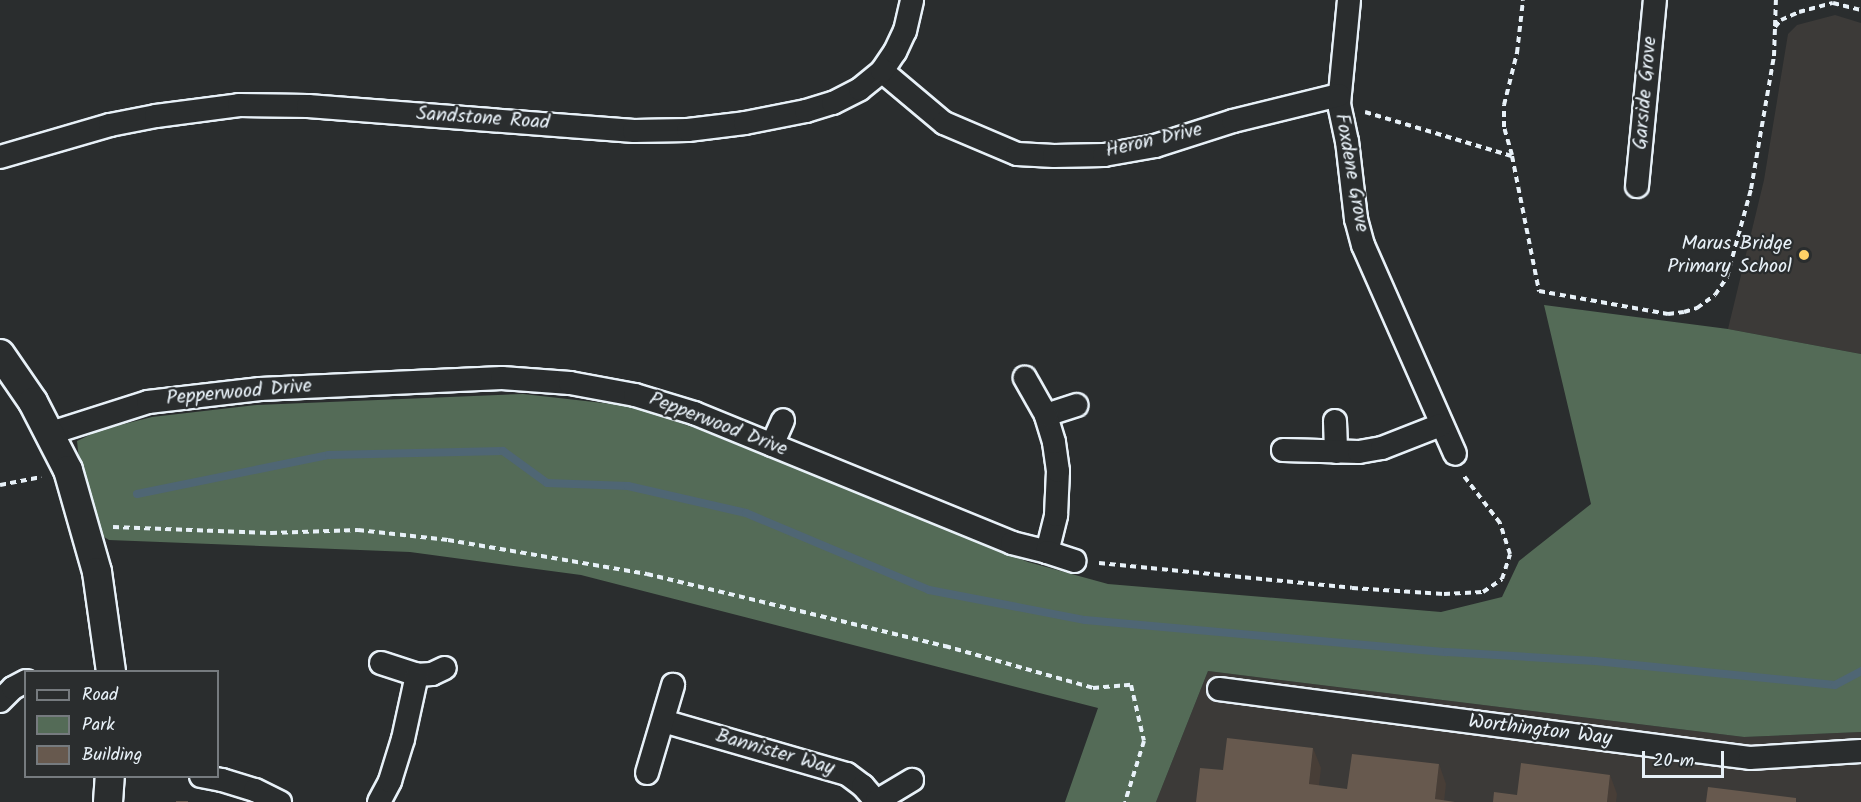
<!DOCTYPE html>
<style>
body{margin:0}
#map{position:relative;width:1861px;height:802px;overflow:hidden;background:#2a2d2e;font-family:Kalam,sans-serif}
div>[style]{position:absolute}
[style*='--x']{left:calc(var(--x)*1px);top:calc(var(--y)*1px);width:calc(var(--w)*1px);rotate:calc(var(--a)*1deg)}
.built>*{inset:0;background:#3c3a38}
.green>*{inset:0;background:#546b57}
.stream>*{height:8px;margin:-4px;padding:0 4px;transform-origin:4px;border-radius:4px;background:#4f6674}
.path>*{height:4px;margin-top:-2px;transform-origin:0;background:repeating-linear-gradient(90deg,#e8f1f8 0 6px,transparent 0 10.5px)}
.roads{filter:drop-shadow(2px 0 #e8f1f8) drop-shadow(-2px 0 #e8f1f8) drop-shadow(0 2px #e8f1f8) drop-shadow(0 -2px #e8f1f8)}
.minor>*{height:22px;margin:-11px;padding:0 11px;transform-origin:11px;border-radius:11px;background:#2a2d2e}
.tertiary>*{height:28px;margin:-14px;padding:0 14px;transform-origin:14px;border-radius:14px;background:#2a2d2e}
.shaded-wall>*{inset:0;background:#483e37}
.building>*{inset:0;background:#67594e;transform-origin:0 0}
.dots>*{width:16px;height:16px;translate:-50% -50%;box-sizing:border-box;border:3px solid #2a2d2e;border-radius:50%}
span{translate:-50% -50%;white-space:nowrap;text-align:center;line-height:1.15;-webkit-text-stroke:4.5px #2a2d2e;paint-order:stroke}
.street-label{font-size:20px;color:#e8f1f8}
.poi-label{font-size:20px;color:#e8f1f8}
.right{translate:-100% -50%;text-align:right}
.legend{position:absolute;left:24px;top:670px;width:195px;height:108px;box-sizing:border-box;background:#2a2d2e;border:2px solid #767b7f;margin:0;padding:8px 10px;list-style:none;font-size:18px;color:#e8f1f8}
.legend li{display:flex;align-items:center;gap:12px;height:30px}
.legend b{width:30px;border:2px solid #767b7f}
.scale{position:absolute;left:1642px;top:751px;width:82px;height:27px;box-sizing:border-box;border:3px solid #e8f1f8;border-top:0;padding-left:8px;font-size:18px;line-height:21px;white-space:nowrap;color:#e8f1f8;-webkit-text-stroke:4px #2a2d2e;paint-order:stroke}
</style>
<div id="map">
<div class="built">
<div style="clip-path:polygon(1835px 15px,1861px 23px,1861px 354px,1728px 329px,1764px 180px,1788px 34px,1797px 25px)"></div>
<div style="clip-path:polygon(1208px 671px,1744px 737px,1861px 732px,1861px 802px,1156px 802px)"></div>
</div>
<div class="green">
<div style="clip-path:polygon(1544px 305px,1728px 329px,1861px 354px,1861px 732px,1744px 737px,1208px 671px,1156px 802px,1065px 802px,1098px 708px,581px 575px,410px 552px,109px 540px,86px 526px,77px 441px,100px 430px,152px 417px,257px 405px,523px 394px,630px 406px,695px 428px,1028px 562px,1108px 584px,1441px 612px,1502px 597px,1519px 561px,1591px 504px)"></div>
</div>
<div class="stream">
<div style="--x:137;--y:494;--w:196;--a:-11.5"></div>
<div style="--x:329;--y:455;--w:174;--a:-1.3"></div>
<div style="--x:503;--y:451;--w:54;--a:36"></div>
<div style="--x:547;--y:483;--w:81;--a:2.1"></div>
<div style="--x:628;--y:486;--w:121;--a:12.9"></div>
<div style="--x:746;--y:513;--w:199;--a:22.8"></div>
<div style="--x:929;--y:590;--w:159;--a:10.9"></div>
<div style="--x:1085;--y:620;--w:363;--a:5.1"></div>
<div style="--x:1447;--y:652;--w:148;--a:3.5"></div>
<div style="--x:1595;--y:661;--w:241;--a:5.7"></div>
<div style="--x:1835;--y:685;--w:30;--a:-28"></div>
</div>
<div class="path">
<div style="--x:1775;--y:26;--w:26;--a:-88"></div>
<div style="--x:1365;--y:112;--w:153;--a:16.7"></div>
<div style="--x:1512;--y:156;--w:138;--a:78.7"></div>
<div style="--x:1539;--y:291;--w:131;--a:10.1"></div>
<div style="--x:1668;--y:314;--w:16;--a:-7"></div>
<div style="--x:1684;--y:312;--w:14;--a:-17"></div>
<div style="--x:1697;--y:308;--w:22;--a:-36"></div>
<div style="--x:1715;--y:295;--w:22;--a:-56"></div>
<div style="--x:1727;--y:277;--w:91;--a:-74.7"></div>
<div style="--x:1751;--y:189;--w:135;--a:-80.2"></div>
<div style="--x:1774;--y:56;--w:29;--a:-88"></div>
<div style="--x:1775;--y:27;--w:9;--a:-49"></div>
<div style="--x:1781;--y:20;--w:20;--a:-24"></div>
<div style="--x:1799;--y:12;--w:35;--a:-15"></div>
<div style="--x:1833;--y:3;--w:29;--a:14"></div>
<div style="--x:1512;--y:155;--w:29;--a:-106"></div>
<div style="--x:1504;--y:127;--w:22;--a:-90"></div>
<div style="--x:1504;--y:105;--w:54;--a:-76"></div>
<div style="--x:1517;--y:53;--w:53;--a:-83.5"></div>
<div style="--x:0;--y:485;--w:42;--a:-11"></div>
<div style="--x:113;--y:527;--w:158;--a:2.2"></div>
<div style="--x:271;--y:533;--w:87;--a:-2"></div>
<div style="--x:358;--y:530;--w:91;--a:6.3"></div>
<div style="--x:448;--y:540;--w:202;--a:9.7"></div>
<div style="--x:647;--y:574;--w:307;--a:13.6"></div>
<div style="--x:945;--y:646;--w:154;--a:15.8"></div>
<div style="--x:1093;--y:688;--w:38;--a:-5"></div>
<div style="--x:1131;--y:685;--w:57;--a:76.9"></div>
<div style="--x:1144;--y:741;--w:64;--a:107.3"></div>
<div style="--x:1099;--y:563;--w:254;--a:5.6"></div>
<div style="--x:1352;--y:588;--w:92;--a:3.7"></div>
<div style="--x:1444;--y:594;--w:39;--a:-3"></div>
<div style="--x:1483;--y:592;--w:23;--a:-34"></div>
<div style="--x:1502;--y:579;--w:26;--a:-72"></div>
<div style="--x:1510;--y:554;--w:33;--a:-108"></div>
<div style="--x:1500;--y:523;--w:59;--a:-127.5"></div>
</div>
<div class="roads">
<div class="minor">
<div style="--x:1349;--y:0;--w:104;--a:95.5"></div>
<div style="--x:1339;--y:104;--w:38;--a:78"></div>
<div style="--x:1347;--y:141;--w:79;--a:83.4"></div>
<div style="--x:1356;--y:219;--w:27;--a:75"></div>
<div style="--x:1363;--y:245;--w:228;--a:66.2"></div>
<div style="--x:882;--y:71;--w:81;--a:40"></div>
<div style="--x:944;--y:123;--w:79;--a:23"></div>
<div style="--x:1017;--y:154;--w:37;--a:3"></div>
<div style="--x:1054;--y:156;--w:50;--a:-1.1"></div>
<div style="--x:1104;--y:155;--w:52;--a:-10"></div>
<div style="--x:1155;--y:146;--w:82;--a:-17.8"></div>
<div style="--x:1233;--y:121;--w:109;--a:-13.8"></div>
<div style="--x:0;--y:157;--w:115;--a:-16.2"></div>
<div style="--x:110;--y:125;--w:47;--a:-11.1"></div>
<div style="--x:156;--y:116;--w:84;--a:-7.5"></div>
<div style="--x:239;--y:105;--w:69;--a:0.8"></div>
<div style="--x:308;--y:106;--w:327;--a:4.4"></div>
<div style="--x:634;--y:131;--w:54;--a:-1.1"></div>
<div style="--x:688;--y:130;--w:57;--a:-7"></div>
<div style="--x:745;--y:123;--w:62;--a:-11.1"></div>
<div style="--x:806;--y:111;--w:28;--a:-17"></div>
<div style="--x:833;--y:103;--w:30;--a:-27"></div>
<div style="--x:860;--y:89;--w:28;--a:-39"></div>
<div style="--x:882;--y:71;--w:23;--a:-56"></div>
<div style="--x:895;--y:52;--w:23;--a:-65"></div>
<div style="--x:905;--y:31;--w:32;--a:-77"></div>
<div style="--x:1637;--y:186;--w:187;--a:-84.5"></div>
<div style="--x:1046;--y:415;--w:32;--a:-18"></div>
<div style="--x:1335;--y:421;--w:31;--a:88"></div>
<div style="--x:51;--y:433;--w:102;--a:-17.7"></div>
<div style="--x:148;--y:402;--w:113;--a:-6.6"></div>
<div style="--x:260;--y:389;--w:242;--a:-2.6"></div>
<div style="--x:502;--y:378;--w:68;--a:4.2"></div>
<div style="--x:570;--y:383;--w:66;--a:10.5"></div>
<div style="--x:635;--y:395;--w:62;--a:17"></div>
<div style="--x:694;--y:413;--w:344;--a:22.2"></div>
<div style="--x:1012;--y:543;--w:36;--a:14"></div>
<div style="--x:1047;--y:552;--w:38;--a:-76"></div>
<div style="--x:1056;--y:515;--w:44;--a:-87.4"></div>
<div style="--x:1058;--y:471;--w:29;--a:-98"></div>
<div style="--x:1054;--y:442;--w:28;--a:-107"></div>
<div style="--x:1046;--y:415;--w:43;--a:-119.6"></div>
<div style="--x:772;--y:445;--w:27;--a:-66"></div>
<div style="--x:1283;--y:450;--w:76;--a:1.5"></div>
<div style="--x:1359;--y:452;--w:23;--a:-10"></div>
<div style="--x:1382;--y:448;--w:63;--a:-21.3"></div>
<div style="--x:1047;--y:552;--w:29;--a:18"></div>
<div style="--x:381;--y:663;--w:38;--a:18"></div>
<div style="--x:417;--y:675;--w:15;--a:-4"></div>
<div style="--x:432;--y:674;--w:14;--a:-25"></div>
<div style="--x:1219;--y:689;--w:535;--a:7.4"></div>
<div style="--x:1750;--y:758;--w:111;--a:-3.6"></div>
<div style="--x:0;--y:701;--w:18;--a:-45"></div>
<div style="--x:13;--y:688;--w:15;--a:-28"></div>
<div style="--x:663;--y:721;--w:191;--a:16.1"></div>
<div style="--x:847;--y:774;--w:20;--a:37"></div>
<div style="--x:863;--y:786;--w:21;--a:49"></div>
<div style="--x:647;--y:773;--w:92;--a:-73.5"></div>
<div style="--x:201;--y:776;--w:21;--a:11"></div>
<div style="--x:222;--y:780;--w:34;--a:17"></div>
<div style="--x:255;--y:790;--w:28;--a:26"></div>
<div style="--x:877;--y:801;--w:41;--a:-31"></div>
<div style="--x:379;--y:802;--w:24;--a:-62"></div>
<div style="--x:390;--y:781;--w:44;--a:-72.8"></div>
<div style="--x:403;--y:739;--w:66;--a:-77.7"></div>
</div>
<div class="tertiary">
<div style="--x:0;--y:354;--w:58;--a:55.5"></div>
<div style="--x:33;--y:402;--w:76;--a:62.8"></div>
<div style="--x:68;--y:470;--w:106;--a:74.1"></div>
<div style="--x:97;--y:572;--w:101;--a:82"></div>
<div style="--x:108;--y:802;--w:26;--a:-86"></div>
</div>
</div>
<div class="shaded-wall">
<div style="clip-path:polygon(1313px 748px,1321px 768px,1317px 802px,1309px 784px)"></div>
<div style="clip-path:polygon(1439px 764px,1446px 784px,1444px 802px,1435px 799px)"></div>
<div style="clip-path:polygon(1610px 775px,1617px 794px,1616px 802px,1607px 802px)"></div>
</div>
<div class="building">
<div style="clip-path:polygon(1227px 738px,1313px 748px,1309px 784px,1347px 789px,1352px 754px,1439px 764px,1435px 799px,1455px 802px,1196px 802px,1200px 768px,1223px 770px)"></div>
<div style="clip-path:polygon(1521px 763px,1610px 775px,1607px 802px,1493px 802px,1494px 792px,1517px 795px)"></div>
<div style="clip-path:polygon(1708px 787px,1796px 798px,1796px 802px,1706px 802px)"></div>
<div style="left:176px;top:801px;width:12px;height:1px"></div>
</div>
<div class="dots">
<div style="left:1804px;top:255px;background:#ffd166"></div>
</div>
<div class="street-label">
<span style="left:1646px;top:93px;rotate:-85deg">Garside Grove</span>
<span style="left:483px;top:119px;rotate:4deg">Sandstone Road</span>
<span style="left:1154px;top:141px;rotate:-13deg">Heron Drive</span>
<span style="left:1351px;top:173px;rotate:80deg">Foxdene Grove</span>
<span style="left:239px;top:393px;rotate:-5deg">Pepperwood Drive</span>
<span style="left:718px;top:425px;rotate:21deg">Pepperwood Drive</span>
<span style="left:1540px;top:731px;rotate:7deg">Worthington Way</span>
<span style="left:775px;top:753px;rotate:16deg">Bannister Way</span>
</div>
<div class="poi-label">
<span class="right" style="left:1792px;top:256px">Marus Bridge<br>Primary School</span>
</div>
<ul class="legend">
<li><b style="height:8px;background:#2a2d2e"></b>Road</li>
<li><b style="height:16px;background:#546b57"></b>Park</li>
<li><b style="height:16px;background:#67594e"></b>Building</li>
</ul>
<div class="scale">20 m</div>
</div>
